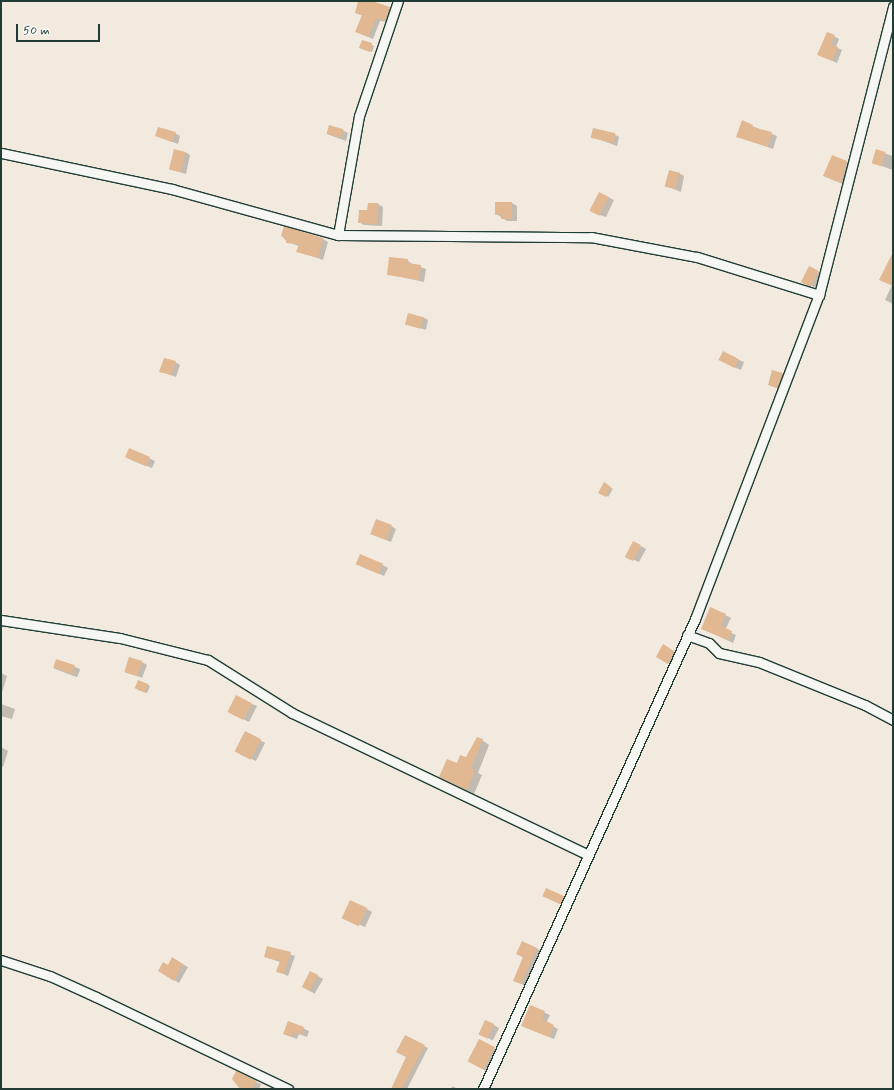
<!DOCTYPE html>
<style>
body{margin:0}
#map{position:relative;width:894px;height:1090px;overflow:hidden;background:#f2eadf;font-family:Mynerve,sans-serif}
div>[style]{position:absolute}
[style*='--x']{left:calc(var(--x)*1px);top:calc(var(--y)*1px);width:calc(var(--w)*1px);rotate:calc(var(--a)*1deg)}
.shadow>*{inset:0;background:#0003;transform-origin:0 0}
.building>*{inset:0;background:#e1b892;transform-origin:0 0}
.roads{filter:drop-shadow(1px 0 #1f3d34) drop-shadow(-1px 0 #1f3d34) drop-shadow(0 1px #1f3d34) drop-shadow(0 -1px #1f3d34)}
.minor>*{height:9px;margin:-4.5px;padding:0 4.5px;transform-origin:4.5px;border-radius:4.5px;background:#f6f6f2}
span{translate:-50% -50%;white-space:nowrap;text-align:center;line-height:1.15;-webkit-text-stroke:3.5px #f6f6f2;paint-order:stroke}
.frame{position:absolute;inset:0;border:2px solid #1f3d34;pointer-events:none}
.scale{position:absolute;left:16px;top:24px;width:84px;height:18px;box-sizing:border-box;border:2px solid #1f3d34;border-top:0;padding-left:5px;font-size:12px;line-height:14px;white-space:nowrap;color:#1f3d34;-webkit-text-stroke:3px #f6f6f2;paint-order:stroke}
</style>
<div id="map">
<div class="shadow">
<div style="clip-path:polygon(359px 1px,367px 1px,394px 10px,390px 22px,380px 21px,373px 39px,361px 34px,363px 16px,356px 13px)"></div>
<div style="clip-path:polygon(834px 36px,839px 39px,836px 47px,842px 50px,837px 63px,824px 57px)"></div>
<div style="clip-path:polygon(363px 41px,374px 46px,372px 52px,363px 49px)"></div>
<div style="clip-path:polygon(752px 126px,777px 136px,773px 149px,737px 136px)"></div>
<div style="clip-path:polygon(342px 130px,348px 133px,346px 141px,327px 134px)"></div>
<div style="clip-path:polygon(175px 133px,180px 136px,178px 144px,156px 136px)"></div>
<div style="clip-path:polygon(614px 134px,619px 137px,617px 146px,592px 137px)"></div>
<div style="clip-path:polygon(877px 151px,893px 156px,893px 170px,873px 163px)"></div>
<div style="clip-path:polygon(185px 152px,190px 155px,186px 174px,170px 169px)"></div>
<div style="clip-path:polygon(847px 162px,852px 165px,846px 185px,830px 179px)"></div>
<div style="clip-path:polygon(679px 173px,684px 176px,681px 192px,667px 186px)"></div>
<div style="clip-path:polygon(608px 197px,614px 200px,606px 217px,597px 214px)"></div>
<div style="clip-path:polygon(512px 203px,517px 206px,517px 221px,507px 221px,496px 214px)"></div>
<div style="clip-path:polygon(378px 204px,383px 207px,382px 226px,364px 225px,359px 222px)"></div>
<div style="clip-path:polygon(282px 236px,323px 239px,328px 242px,323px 260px,298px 251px,299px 246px,287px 242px)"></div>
<div style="clip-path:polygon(407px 260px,412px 264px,426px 269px,424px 282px,388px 274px)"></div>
<div style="clip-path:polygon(893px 264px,893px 304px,885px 300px,892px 285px)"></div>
<div style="clip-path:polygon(818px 272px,823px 275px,817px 288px,802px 282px)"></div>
<div style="clip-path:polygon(423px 317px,428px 320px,426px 330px,407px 324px)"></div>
<div style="clip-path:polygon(739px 360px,744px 362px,741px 370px,725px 363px)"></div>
<div style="clip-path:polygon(175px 362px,180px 365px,176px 377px,160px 371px)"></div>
<div style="clip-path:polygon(782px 374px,787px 377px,782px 390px,769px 385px)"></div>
<div style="clip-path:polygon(129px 449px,155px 461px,152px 468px,131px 460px)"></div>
<div style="left:604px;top:484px;width:10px;height:9px;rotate:29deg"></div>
<div style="clip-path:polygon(391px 526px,396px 529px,391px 542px,371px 534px)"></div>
<div style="clip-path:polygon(641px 546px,646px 549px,639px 562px,632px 559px)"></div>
<div style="clip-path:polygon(383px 565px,388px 568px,384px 576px,362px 566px)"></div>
<div style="clip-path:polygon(725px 615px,731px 618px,725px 630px,736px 635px,733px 643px,707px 631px)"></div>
<div style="clip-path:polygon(663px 646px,679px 654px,674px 666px,657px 656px)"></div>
<div style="left:57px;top:660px;width:25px;height:9px;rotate:21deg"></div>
<div style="clip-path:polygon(142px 662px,147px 665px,142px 678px,126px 671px)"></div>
<div style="clip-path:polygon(1px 673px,7px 676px,1px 696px)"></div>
<div style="clip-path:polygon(148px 685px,150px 686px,147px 693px,138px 690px)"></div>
<div style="clip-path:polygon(1px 704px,15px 709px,12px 719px,1px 716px)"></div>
<div style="clip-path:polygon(252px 704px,257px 706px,249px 722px,234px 714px)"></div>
<div style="clip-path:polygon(260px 740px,265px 743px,256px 761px,241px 754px)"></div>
<div style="clip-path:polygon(482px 740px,489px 745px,478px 773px,482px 775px,474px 794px,448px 781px,458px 764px,467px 758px)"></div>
<div style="clip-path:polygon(1px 747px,8px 751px,3px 767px,1px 766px)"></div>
<div style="clip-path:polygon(563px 896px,568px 899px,565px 906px,549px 899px)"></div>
<div style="clip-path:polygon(367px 909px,372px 912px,365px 927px,348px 920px)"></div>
<div style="clip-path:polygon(267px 947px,295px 956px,288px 976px,277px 971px,280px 962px,265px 957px)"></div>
<div style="clip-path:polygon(536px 948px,541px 951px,526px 986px,519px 983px,524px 958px,517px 954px)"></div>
<div style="clip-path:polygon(173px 959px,188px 967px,179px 983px,159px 971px,168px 966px)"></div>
<div style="left:311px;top:972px;width:14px;height:17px;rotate:30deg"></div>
<div style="clip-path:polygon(530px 1006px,550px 1015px,546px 1023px,558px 1029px,554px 1039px,527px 1028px)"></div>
<div style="left:486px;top:1021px;width:15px;height:14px;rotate:28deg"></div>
<div style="clip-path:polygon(288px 1022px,309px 1031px,307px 1037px,299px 1034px,297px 1039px,284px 1034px)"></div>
<div style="clip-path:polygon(405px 1037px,428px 1048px,407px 1089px,392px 1089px,407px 1057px)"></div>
<div style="left:479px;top:1040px;width:24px;height:24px;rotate:28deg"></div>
<div style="clip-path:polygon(256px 1082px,261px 1084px,259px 1089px,242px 1089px)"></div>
<div style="clip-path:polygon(452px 1086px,458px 1089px,451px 1089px)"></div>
</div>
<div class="building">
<div style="clip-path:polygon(358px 1px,372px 1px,390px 7px,385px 20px,376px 19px,368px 37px,355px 32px,362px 15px,355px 13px)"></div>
<div style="clip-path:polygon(827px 32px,835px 35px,831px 44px,838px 47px,832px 61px,817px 55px)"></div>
<div style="clip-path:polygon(362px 40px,372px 43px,370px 52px,359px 48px)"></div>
<div style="clip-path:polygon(742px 120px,753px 125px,752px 127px,772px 132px,768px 147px,736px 137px)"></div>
<div style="left:329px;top:125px;width:15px;height:9px;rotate:16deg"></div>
<div style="clip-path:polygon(158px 127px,176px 132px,172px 142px,155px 136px)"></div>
<div style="left:593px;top:128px;width:23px;height:10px;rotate:13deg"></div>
<div style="left:174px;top:149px;width:12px;height:21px;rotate:14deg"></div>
<div style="left:876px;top:149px;width:10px;height:15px;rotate:17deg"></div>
<div style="clip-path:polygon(832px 155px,847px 161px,841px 183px,823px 176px)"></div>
<div style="left:669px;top:170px;width:11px;height:17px;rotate:15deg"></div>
<div style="left:599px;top:192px;width:11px;height:21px;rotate:27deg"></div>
<div style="clip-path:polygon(495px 202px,512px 202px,512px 219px,501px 219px,501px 214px,495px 215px)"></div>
<div style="clip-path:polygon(368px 203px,378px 203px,377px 224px,358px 223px,359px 210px,367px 210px)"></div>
<div style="clip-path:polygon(284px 226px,323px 238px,318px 258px,296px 252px,299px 244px,286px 243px,286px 238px,281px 236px)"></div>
<div style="clip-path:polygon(893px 252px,893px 286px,879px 280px)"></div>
<div style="clip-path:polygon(389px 257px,408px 259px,407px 263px,421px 265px,419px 280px,387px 275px)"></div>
<div style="left:809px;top:266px;width:11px;height:18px;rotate:27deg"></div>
<div style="left:408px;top:313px;width:16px;height:12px;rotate:15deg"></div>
<div style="left:723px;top:351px;width:18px;height:10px;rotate:27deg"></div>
<div style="clip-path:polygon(164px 358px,176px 361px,171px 375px,159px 372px)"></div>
<div style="clip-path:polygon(772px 370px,783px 373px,777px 388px,768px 385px)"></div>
<div style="left:129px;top:448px;width:23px;height:10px;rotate:23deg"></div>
<div style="clip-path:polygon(604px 482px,611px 487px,606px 497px,598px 493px)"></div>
<div style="left:376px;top:519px;width:17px;height:16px;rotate:21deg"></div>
<div style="left:633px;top:541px;width:9px;height:18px;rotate:27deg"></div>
<div style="left:360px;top:554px;width:25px;height:11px;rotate:23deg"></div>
<div style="clip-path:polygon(710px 607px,726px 614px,721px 626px,732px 631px,728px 640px,701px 629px)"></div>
<div style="clip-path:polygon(663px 644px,674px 651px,668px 664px,656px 657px)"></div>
<div style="left:129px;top:657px;width:14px;height:16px;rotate:17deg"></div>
<div style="left:56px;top:659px;width:20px;height:9px;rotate:18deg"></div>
<div style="left:138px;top:680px;width:11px;height:9px;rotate:22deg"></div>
<div style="left:236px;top:695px;width:18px;height:19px;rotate:27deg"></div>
<div style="left:245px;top:731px;width:18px;height:23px;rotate:27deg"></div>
<div style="clip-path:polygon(477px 737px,483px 739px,471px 769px,475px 770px,467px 790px,439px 777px,447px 759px,457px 763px,460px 755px,466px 757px)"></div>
<div style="left:546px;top:888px;width:20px;height:9px;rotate:24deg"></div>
<div style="left:350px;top:900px;width:19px;height:20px;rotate:25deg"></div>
<div style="clip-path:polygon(522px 941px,537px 948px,521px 984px,513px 981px,523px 957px,516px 954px)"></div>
<div style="clip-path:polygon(267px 946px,291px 952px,284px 974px,276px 972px,280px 961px,264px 957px)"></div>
<div style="clip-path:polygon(172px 957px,183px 964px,174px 981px,158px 971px,163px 962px,168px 965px)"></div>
<div style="left:310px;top:971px;width:9px;height:18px;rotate:27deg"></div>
<div style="clip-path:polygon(530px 1005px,545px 1011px,542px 1019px,554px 1025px,549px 1037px,521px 1026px)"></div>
<div style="left:485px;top:1020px;width:10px;height:16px;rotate:24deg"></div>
<div style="clip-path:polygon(288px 1021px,304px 1027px,301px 1035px,293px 1032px,292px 1037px,283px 1034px)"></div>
<div style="clip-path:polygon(405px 1035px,425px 1045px,402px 1089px,391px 1089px,406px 1057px,396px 1052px)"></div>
<div style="left:479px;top:1039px;width:18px;height:25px;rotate:27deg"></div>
<div style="clip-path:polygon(236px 1071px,257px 1081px,252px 1089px,240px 1089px,232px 1079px)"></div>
</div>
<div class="roads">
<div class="minor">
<div style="--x:1;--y:153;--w:175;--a:11.9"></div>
<div style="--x:172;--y:189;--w:172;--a:15.5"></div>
<div style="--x:338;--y:235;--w:253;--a:0.5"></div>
<div style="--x:591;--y:237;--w:108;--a:10.7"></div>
<div style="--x:697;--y:257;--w:128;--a:17.3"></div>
<div style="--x:338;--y:235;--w:121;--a:-80"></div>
<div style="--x:359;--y:116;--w:121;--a:-71.3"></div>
<div style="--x:1;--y:620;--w:120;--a:8.6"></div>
<div style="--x:120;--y:638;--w:91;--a:14"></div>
<div style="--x:208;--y:660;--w:99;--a:32.2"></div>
<div style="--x:292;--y:713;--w:328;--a:25.6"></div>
<div style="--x:687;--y:635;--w:23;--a:20"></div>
<div style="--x:709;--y:643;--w:14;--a:45"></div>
<div style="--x:719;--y:653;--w:41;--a:12.7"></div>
<div style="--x:759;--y:662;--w:114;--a:22.1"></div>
<div style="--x:865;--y:705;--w:32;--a:28"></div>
<div style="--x:1;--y:960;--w:52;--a:18.1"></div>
<div style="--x:50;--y:976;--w:51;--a:24.5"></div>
<div style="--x:96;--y:997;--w:213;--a:25.6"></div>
<div style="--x:483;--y:1089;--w:516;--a:-65.72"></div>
<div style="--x:695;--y:619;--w:347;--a:-69.1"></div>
<div style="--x:819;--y:295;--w:298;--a:-75.6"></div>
</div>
</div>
<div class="frame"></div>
<div class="scale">50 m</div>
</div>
